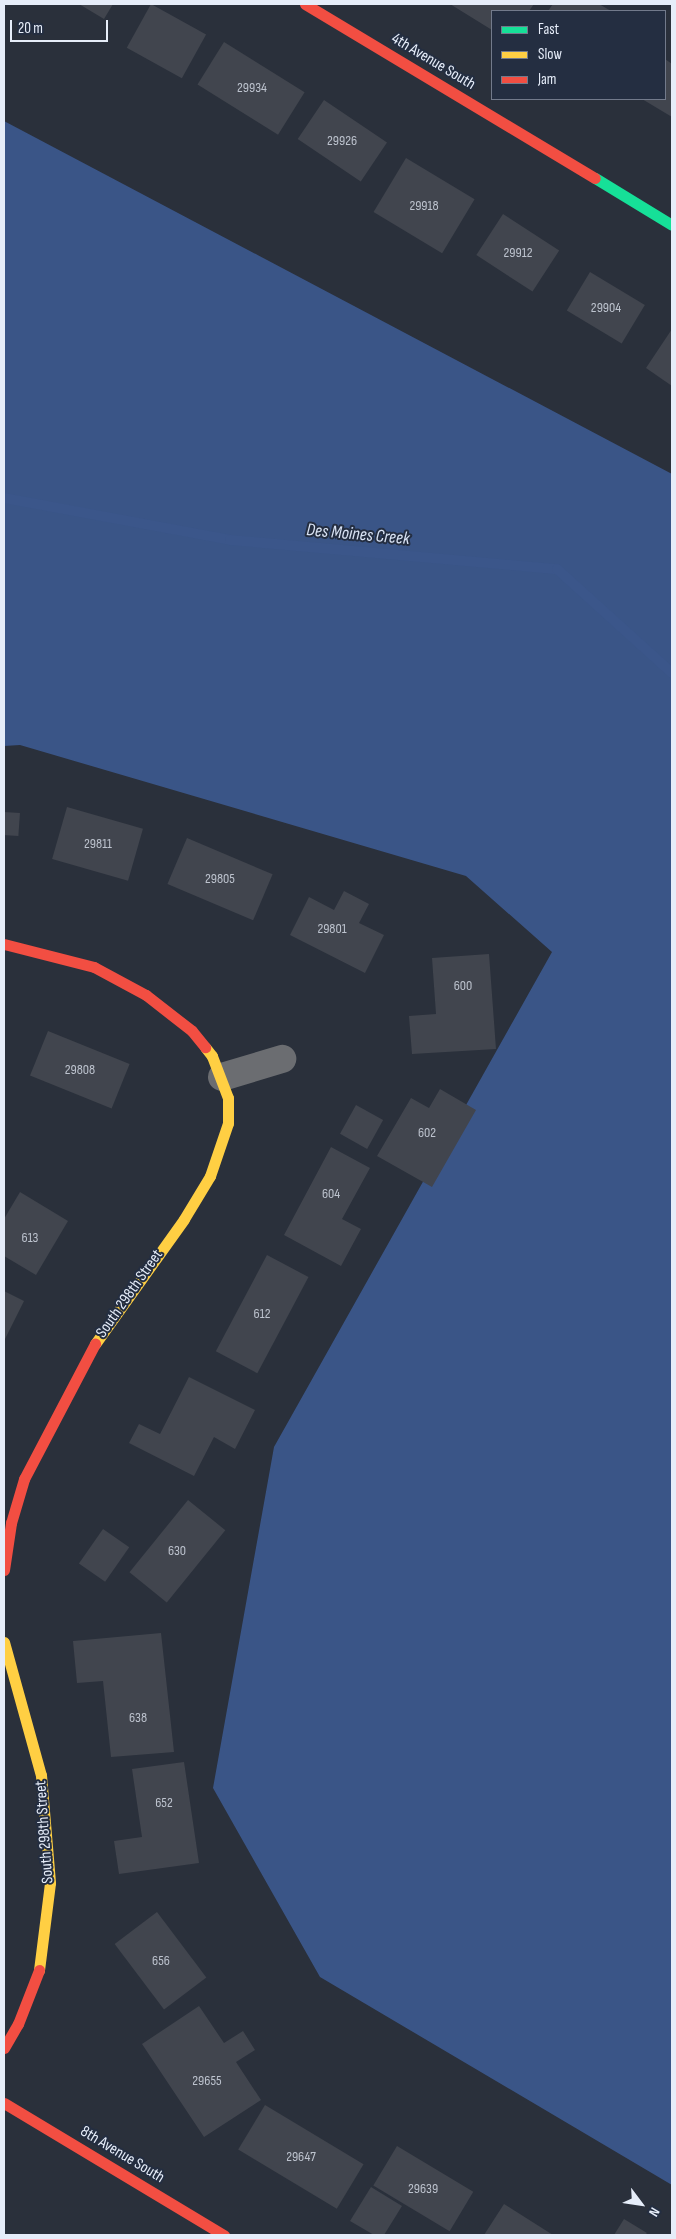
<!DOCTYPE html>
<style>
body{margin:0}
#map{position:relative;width:676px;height:2239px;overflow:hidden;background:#2a303b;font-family:"Sofia Sans Condensed",sans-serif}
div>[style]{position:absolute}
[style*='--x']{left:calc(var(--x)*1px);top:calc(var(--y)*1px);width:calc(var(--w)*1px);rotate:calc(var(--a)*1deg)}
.forest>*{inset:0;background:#3a5587}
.stream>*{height:10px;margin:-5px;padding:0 5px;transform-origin:5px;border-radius:5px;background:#3b568a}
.building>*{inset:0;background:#41454e;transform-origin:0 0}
.street>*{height:28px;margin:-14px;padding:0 14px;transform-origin:14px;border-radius:14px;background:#6b6d71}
.fast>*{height:11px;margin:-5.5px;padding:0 5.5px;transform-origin:5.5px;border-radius:5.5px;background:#16e098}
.slow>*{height:11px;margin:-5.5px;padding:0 5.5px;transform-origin:5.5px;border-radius:5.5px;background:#ffcf43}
.jam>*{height:11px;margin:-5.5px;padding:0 5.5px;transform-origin:5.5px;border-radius:5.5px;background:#f24e42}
span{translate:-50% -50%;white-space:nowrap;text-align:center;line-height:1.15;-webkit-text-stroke:4px #242e41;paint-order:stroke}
.number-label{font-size:14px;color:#bdc3ce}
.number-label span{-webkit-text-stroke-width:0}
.street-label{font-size:16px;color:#e6edf9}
.water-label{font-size:18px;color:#dae4f5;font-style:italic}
.frame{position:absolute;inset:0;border:5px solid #e6edf9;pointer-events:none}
.legend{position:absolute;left:491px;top:10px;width:175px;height:90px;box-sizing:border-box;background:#242e41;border:1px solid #727a8b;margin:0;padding:6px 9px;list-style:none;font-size:15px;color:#e6edf9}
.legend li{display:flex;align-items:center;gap:10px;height:25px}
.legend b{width:25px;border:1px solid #727a8b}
.north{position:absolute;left:616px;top:2179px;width:50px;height:50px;-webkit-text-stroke:4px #242e41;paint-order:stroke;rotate:121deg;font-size:14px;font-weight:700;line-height:20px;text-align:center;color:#e6edf9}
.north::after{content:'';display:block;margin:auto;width:18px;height:22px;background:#e6edf9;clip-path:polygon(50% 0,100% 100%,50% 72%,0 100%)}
.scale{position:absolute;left:10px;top:20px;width:98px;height:22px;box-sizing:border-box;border:2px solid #e6edf9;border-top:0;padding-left:6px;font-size:15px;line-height:18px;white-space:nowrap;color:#e6edf9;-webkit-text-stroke:4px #242e41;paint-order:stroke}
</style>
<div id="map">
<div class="forest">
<div style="clip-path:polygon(4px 121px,672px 474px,672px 2185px,320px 1977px,213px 1788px,274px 1447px,552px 952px,466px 876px,20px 745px,4px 746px)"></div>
</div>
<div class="stream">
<div style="--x:4;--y:498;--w:230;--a:10.5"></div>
<div style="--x:230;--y:540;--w:328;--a:5.1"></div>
<div style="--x:557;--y:569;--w:155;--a:42.1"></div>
</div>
<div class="building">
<div style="clip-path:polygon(79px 4px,113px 4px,104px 19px)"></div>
<div style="left:151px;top:4px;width:63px;height:50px;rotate:29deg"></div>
<div style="clip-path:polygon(450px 4px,534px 4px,529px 11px,492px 11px,492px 30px)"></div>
<div style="clip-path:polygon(553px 4px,599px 4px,611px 11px,548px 11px)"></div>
<div style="left:224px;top:42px;width:95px;height:50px;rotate:32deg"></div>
<div style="clip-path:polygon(665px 59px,672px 64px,672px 117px,642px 99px,665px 99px)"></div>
<div style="left:324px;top:100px;width:76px;height:47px;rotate:34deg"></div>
<div style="left:406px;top:158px;width:80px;height:63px;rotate:31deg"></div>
<div style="left:503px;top:214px;width:67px;height:49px;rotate:33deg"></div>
<div style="left:590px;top:272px;width:64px;height:45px;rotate:31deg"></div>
<div style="clip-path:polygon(672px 329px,672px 386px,646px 368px)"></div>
<div style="left:67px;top:807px;width:79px;height:54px;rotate:16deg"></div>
<div style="left:4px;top:812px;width:16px;height:23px;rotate:4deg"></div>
<div style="left:187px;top:838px;width:93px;height:50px;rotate:23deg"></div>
<div style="clip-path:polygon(344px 891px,369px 904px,359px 923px,384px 935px,365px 973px,290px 935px,309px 897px,334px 910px)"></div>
<div style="clip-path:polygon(489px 954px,496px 1049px,412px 1054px,409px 1016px,436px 1014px,432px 958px)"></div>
<div style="left:48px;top:1031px;width:88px;height:48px;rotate:22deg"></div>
<div style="clip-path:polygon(440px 1089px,476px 1110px,432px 1187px,377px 1156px,411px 1098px,429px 1108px)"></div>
<div style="left:356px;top:1105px;width:31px;height:33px;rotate:29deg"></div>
<div style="clip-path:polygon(331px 1147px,370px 1168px,342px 1219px,361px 1229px,341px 1266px,284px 1235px)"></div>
<div style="clip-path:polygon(20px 1192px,68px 1221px,36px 1275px,4px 1256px,4px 1219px)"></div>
<div style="left:267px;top:1255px;width:47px;height:109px;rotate:28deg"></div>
<div style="clip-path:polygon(4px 1291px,24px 1301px,4px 1341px)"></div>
<div style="clip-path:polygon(189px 1377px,255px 1410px,235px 1449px,214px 1437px,194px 1476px,129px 1443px,139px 1424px,160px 1434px)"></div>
<div style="left:188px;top:1500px;width:48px;height:93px;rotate:39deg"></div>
<div style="left:103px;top:1529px;width:32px;height:42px;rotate:35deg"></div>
<div style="clip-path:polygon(161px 1633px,174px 1752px,111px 1757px,103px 1681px,77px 1683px,73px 1641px)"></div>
<div style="clip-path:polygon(184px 1762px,199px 1863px,119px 1874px,114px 1841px,142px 1837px,132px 1769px)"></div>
<div style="left:157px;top:1912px;width:82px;height:53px;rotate:53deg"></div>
<div style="clip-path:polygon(199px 2006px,224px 2043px,243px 2031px,255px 2050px,236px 2062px,261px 2100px,204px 2137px,142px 2044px)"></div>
<div style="left:265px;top:2105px;width:115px;height:52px;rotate:31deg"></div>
<div style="left:397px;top:2146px;width:89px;height:46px;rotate:31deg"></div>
<div style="clip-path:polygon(371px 2187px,402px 2206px,384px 2235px,374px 2235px,350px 2221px)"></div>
<div style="clip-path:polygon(504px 2204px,553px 2235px,484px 2235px)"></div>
<div style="clip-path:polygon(624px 2219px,647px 2233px,645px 2235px,614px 2235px)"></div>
</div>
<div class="street">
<div style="--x:222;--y:1077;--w:63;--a:-16.7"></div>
</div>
<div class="fast">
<div style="--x:595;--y:178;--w:90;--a:31.4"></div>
</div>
<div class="slow">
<div style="--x:95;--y:1344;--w:153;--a:-54.5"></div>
<div style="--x:184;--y:1219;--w:50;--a:-58.8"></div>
<div style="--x:210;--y:1176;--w:56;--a:-71.2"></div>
<div style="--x:228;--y:1123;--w:25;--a:-90"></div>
<div style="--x:228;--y:1098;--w:45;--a:-110.9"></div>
<div style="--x:212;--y:1056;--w:11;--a:-128"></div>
<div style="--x:4;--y:1642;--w:138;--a:74.5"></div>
<div style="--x:41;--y:1775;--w:108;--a:85.2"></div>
<div style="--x:50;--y:1883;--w:88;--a:97.2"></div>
</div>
<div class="jam">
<div style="--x:305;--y:4;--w:338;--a:31"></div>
<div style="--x:4;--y:944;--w:93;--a:14.3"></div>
<div style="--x:94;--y:967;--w:59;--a:28.3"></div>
<div style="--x:146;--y:995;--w:58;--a:38"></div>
<div style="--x:192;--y:1031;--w:21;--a:51"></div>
<div style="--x:4;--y:1570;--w:48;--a:-81.5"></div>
<div style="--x:11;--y:1523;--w:46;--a:-73.5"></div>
<div style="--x:24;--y:1479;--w:153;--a:-62.3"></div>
<div style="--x:4;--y:2048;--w:28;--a:-60"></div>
<div style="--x:18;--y:2024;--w:58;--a:-68.7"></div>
<div style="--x:4;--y:2103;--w:257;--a:31"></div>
</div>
<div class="number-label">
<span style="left:252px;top:88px">29934</span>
<span style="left:342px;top:141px">29926</span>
<span style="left:424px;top:206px">29918</span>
<span style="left:518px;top:253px">29912</span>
<span style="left:606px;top:308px">29904</span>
<span style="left:98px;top:844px">29811</span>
<span style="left:220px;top:879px">29805</span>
<span style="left:332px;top:929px">29801</span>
<span style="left:463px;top:986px">600</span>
<span style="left:80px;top:1070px">29808</span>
<span style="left:427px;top:1133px">602</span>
<span style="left:331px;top:1194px">604</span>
<span style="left:30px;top:1238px">613</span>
<span style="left:262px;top:1314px">612</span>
<span style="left:177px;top:1551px">630</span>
<span style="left:138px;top:1718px">638</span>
<span style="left:164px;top:1803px">652</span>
<span style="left:161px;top:1961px">656</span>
<span style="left:207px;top:2081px">29655</span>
<span style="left:301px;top:2157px">29647</span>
<span style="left:423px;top:2189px">29639</span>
</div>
<div class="street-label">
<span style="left:433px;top:62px;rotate:31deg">4th Avenue South</span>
<span style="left:130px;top:1294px;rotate:-55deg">South 298th Street</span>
<span style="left:45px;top:1832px;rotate:-94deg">South 298th Street</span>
<span style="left:122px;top:2155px;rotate:31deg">8th Avenue South</span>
</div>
<div class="water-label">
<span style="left:358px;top:535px;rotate:5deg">Des Moines Creek</span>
</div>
<div class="frame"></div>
<ul class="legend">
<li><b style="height:6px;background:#16e098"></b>Fast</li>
<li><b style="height:6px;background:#ffcf43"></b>Slow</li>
<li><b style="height:6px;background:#f24e42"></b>Jam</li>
</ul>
<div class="north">N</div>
<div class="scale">20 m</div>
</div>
